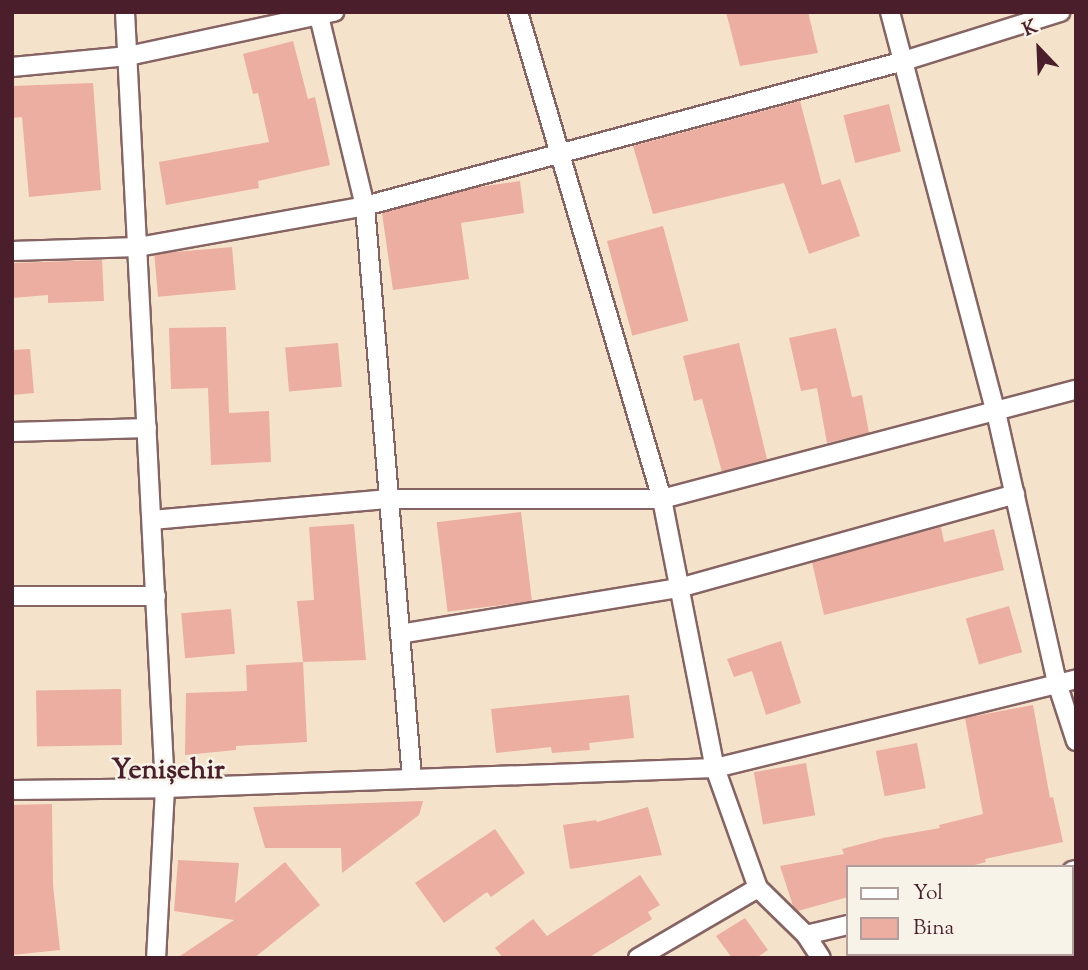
<!DOCTYPE html>
<meta charset="utf-8">
<style>
body{margin:0}
#map{position:relative;width:1088px;height:970px;overflow:hidden;background:#f4e3ca;font-family:"Sorts Mill Goudy",serif}
div>[style]{position:absolute}
[style*='--x']{left:calc(var(--x)*1px);top:calc(var(--y)*1px);width:calc(var(--w)*1px);rotate:calc(var(--a)*1deg)}
.building>*{inset:0;background:#ecaea0;transform-origin:0 0}
.roads{filter:drop-shadow(2px 0 #866463) drop-shadow(-2px 0 #866463) drop-shadow(0 2px #866463) drop-shadow(0 -2px #866463)}
.minor>*{height:18px;margin:-9px;padding:0 9px;transform-origin:9px;border-radius:9px;background:#fff}
span{translate:-50% -50%;white-space:nowrap;text-align:center;line-height:1.15;-webkit-text-stroke:5px #f7f3e8;paint-order:stroke}
.district-label{font-size:28px;color:#4a1f2b;font-weight:700}
.frame{position:absolute;inset:0;border:14px solid #4a1f2b;pointer-events:none}
.legend{position:absolute;left:846px;top:865px;width:228px;height:91px;box-sizing:border-box;background:#f7f3e8;border:2px solid #b29e9c;margin:0;padding:9px 12px;list-style:none;font-size:21px;color:#4a1f2b}
.legend li{display:flex;align-items:center;gap:14px;height:35px}
.legend b{width:35px;border:2px solid #b29e9c}
.north{position:absolute;left:1004px;top:14px;width:70px;height:70px;-webkit-text-stroke:5px #f7f3e8;paint-order:stroke;rotate:337deg;font-size:19px;font-weight:700;line-height:28px;text-align:center;color:#4a1f2b}
.north::after{content:'';display:block;margin:auto;width:24px;height:32px;background:#4a1f2b;clip-path:polygon(50% 0,100% 100%,50% 72%,0 100%)}
</style>
<div id="map">
<div class="building">
<div style="clip-path:polygon(726px 12px,808px 12px,818px 53px,740px 66px)"></div>
<div style="clip-path:polygon(293px 41px,308px 99px,315px 97px,330px 165px,258px 181px,259px 188px,166px 205px,159px 162px,269px 142px,258px 93px,253px 94px,243px 54px)"></div>
<div style="clip-path:polygon(93px 83px,101px 190px,29px 197px,22px 117px,12px 118px,12px 86px)"></div>
<div style="clip-path:polygon(800px 101px,822px 185px,840px 179px,860px 236px,809px 254px,784px 183px,653px 214px,633px 146px)"></div>
<div style="left:889px;top:104px;width:49px;height:47px;rotate:76deg"></div>
<div style="clip-path:polygon(520px 181px,524px 213px,461px 223px,469px 279px,393px 290px,382px 213px,478px 187px)"></div>
<div style="left:663px;top:226px;width:98px;height:58px;rotate:75deg"></div>
<div style="left:232px;top:247px;width:43px;height:78px;rotate:85deg"></div>
<div style="clip-path:polygon(102px 260px,104px 301px,48px 303px,48px 295px,12px 298px,12px 263px)"></div>
<div style="clip-path:polygon(226px 327px,229px 413px,269px 411px,271px 462px,211px 465px,208px 388px,171px 389px,169px 328px)"></div>
<div style="clip-path:polygon(836px 328px,852px 397px,862px 395px,869px 433px,827px 443px,817px 388px,801px 391px,789px 338px)"></div>
<div style="left:338px;top:343px;width:44px;height:53px;rotate:85deg"></div>
<div style="clip-path:polygon(739px 343px,767px 459px,722px 472px,702px 399px,694px 401px,683px 356px)"></div>
<div style="clip-path:polygon(30px 349px,34px 393px,12px 395px,12px 350px)"></div>
<div style="left:521px;top:512px;width:90px;height:85px;rotate:83deg"></div>
<div style="clip-path:polygon(354px 524px,366px 660px,303px 662px,297px 601px,314px 600px,309px 527px)"></div>
<div style="clip-path:polygon(941px 527px,944px 542px,994px 529px,1004px 570px,824px 615px,812px 562px)"></div>
<div style="left:1009px;top:606px;width:48px;height:45px;rotate:74deg"></div>
<div style="left:231px;top:609px;width:45px;height:50px;rotate:85deg"></div>
<div style="clip-path:polygon(781px 641px,801px 703px,766px 715px,752px 671px,734px 677px,727px 659px)"></div>
<div style="clip-path:polygon(303px 662px,307px 742px,236px 746px,236px 750px,185px 755px,186px 693px,247px 691px,246px 665px)"></div>
<div style="left:121px;top:689px;width:56px;height:85px;rotate:89deg"></div>
<div style="clip-path:polygon(629px 695px,634px 738px,589px 743px,590px 750px,552px 753px,551px 747px,496px 753px,491px 709px)"></div>
<div style="clip-path:polygon(1033px 705px,1050px 798px,1053px 797px,1063px 842px,985px 859px,986px 862px,967px 867px,848px 867px,848px 897px,798px 911px,793px 906px,780px 866px,844px 854px,842px 849px,883px 838px,940px 828px,939px 825px,983px 814px,965px 718px)"></div>
<div style="left:917px;top:743px;width:46px;height:42px;rotate:79deg"></div>
<div style="left:806px;top:763px;width:53px;height:53px;rotate:80deg"></div>
<div style="clip-path:polygon(423px 801px,419px 815px,342px 873px,341px 848px,265px 848px,253px 807px)"></div>
<div style="clip-path:polygon(52px 804px,53px 885px,60px 950px,12px 955px,12px 805px)"></div>
<div style="clip-path:polygon(648px 807px,662px 855px,570px 869px,563px 825px,596px 820px,597px 822px)"></div>
<div style="clip-path:polygon(495px 829px,525px 873px,491px 897px,487px 892px,444px 923px,415px 883px)"></div>
<div style="clip-path:polygon(178px 860px,239px 863px,235px 903px,285px 862px,320px 905px,254px 958px,177px 958px,234px 920px,174px 911px)"></div>
<div style="clip-path:polygon(640px 875px,660px 905px,648px 912px,652px 919px,588px 958px,503px 958px,495px 948px,533px 919px,547px 936px)"></div>
<div style="clip-path:polygon(745px 918px,768px 950px,756px 958px,732px 958px,716px 936px)"></div>
</div>
<div class="roads">
<div class="minor">
<div style="--x:125;--y:12;--w:777;--a:87.05"></div>
<div style="--x:165;--y:788;--w:170;--a:93"></div>
<div style="--x:318;--y:12;--w:200;--a:76.4"></div>
<div style="--x:365;--y:206;--w:575;--a:85.31"></div>
<div style="--x:518;--y:12;--w:508;--a:73.53"></div>
<div style="--x:662;--y:499;--w:274;--a:78.9"></div>
<div style="--x:715;--y:768;--w:127;--a:70.3"></div>
<div style="--x:758;--y:888;--w:67;--a:44.4"></div>
<div style="--x:806;--y:935;--w:27;--a:57"></div>
<div style="--x:890;--y:12;--w:414;--a:75.2"></div>
<div style="--x:996;--y:412;--w:278;--a:77.3"></div>
<div style="--x:1057;--y:683;--w:61;--a:71.9"></div>
<div style="--x:12;--y:67;--w:117;--a:-5.4"></div>
<div style="--x:128;--y:56;--w:211;--a:-12.1"></div>
<div style="--x:12;--y:251;--w:126;--a:-1.8"></div>
<div style="--x:138;--y:247;--w:231;--a:-10.2"></div>
<div style="--x:365;--y:206;--w:558;--a:-15.06"></div>
<div style="--x:904;--y:61;--w:164;--a:-17.4"></div>
<div style="--x:12;--y:432;--w:135;--a:-1.7"></div>
<div style="--x:152;--y:520;--w:238;--a:-5.1"></div>
<div style="--x:389;--y:499;--w:273;--a:0"></div>
<div style="--x:662;--y:499;--w:428;--a:-14.8"></div>
<div style="--x:12;--y:596;--w:144;--a:0"></div>
<div style="--x:400;--y:634;--w:283;--a:-9.4"></div>
<div style="--x:679;--y:588;--w:349;--a:-15.6"></div>
<div style="--x:12;--y:790;--w:153;--a:-0.7"></div>
<div style="--x:165;--y:788;--w:550;--a:-2.08"></div>
<div style="--x:715;--y:768;--w:372;--a:-13.8"></div>
<div style="--x:1072;--y:871;--w:4;--a:-14"></div>
<div style="--x:806;--y:935;--w:43;--a:-13.4"></div>
<div style="--x:638;--y:958;--w:139;--a:-30.3"></div>
</div>
</div>
<div class="district-label">
<span style="left:168px;top:771px">Yenişehir</span>
</div>
<div class="frame"></div>
<ul class="legend">
<li><b style="height:9px;background:#fff"></b>Yol</li>
<li><b style="height:19px;background:#ecaea0"></b>Bina</li>
</ul>
<div class="north">K</div>
</div>
